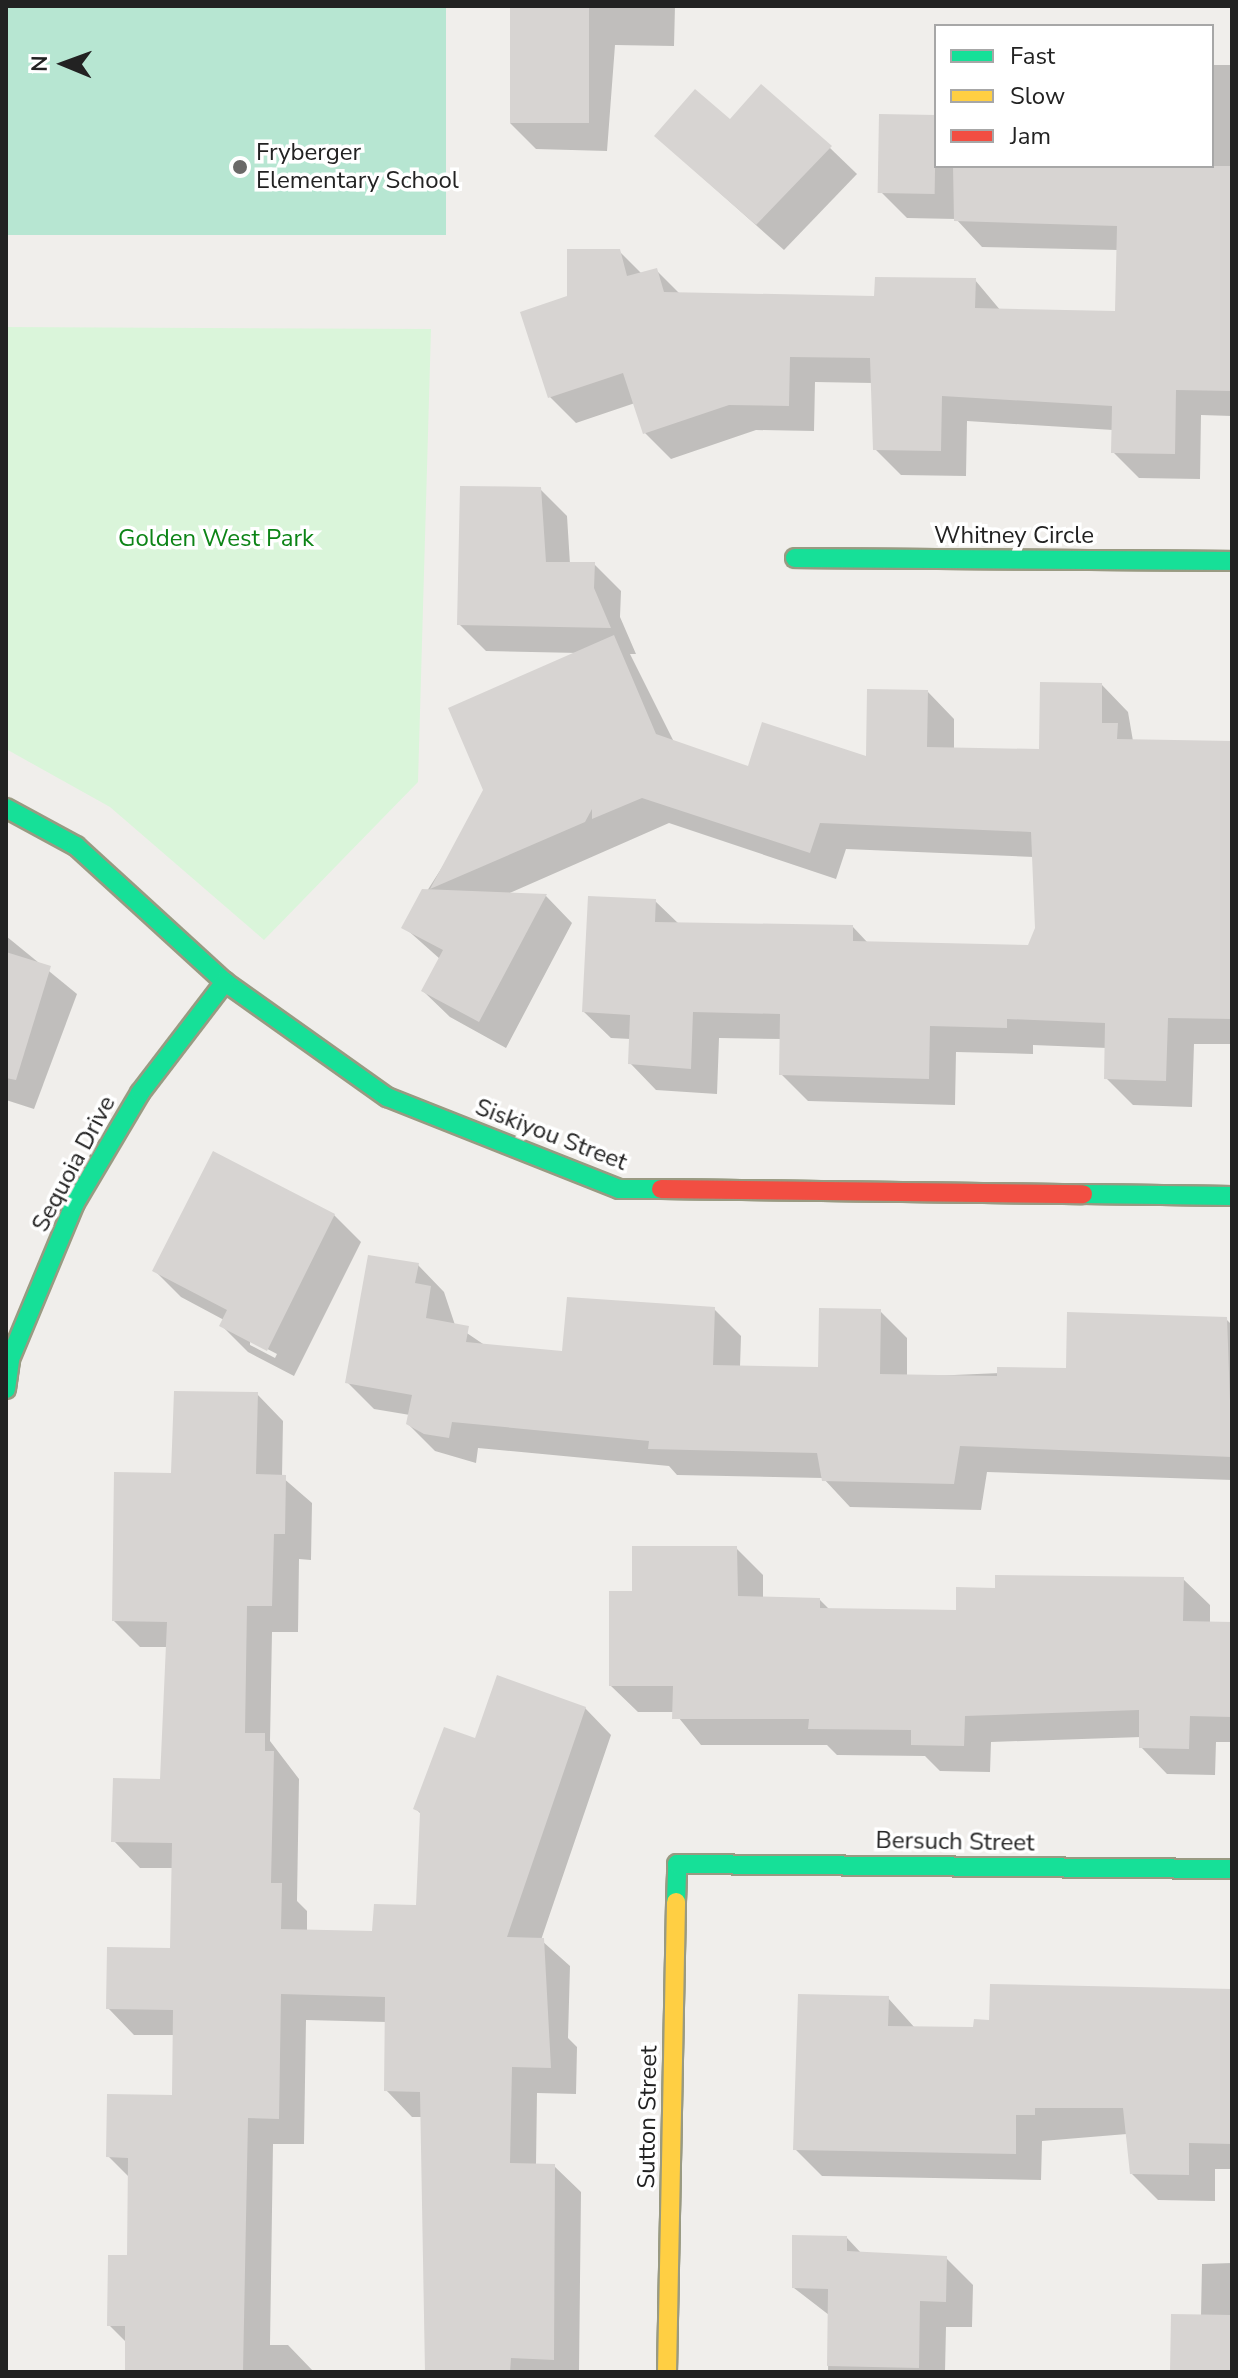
<!DOCTYPE html>
<style>
body{margin:0}
#map{position:relative;width:1238px;height:2378px;overflow:hidden;background:#f0eeeb;font-family:"Nunito Sans",sans-serif}
div>[style]{position:absolute}
[style*='--x']{left:calc(var(--x)*1px);top:calc(var(--y)*1px);width:calc(var(--w)*1px);rotate:calc(var(--a)*1deg)}
.park>*{inset:0;background:#daf5da}
.pitch>*{inset:0;background:#b7e6d2;transform-origin:0 0}
.shadow>*{inset:0;background:#0003}
.building>*{inset:0;background:#d7d4d2;transform-origin:0 0}
.roads{filter:drop-shadow(2px 0 #999a82) drop-shadow(-2px 0 #999a82) drop-shadow(0 2px #999a82) drop-shadow(0 -2px #999a82)}
.fast>*{height:18px;margin:-9px;padding:0 9px;transform-origin:9px;border-radius:9px;background:#16e098}
.slow>*{height:18px;margin:-9px;padding:0 9px;transform-origin:9px;border-radius:9px;background:#ffcf43}
.jam>*{height:18px;margin:-9px;padding:0 9px;transform-origin:9px;border-radius:9px;background:#f24e42}
.dots>*{width:22px;height:22px;translate:-50% -50%;box-sizing:border-box;border:4px solid #fff;border-radius:50%}
span{translate:-50% -50%;white-space:nowrap;text-align:center;line-height:1.15;-webkit-text-stroke:7px #fff;paint-order:stroke}
.poi-label{font-size:24px;color:#222}
.left{translate:0 -50%;text-align:left}
.street-label{font-size:24px;color:#222}
.park-label{font-size:24px;color:#0c8416}
.frame{position:absolute;inset:0;border:8px solid #222;pointer-events:none}
.legend{position:absolute;left:934px;top:24px;width:280px;height:144px;box-sizing:border-box;background:#fff;border:2px solid #a7a7a7;margin:0;padding:10px 14px;list-style:none;font-size:24px;color:#222}
.legend li{display:flex;align-items:center;gap:16px;height:40px}
.legend b{width:40px;border:2px solid #a7a7a7}
.north{position:absolute;left:24px;top:24px;width:80px;height:80px;-webkit-text-stroke:6px #fff;paint-order:stroke;rotate:271deg;font-size:22px;font-weight:700;line-height:32px;text-align:center;color:#222}
.north::after{content:'';display:block;margin:auto;width:28px;height:36px;background:#222;clip-path:polygon(50% 0,100% 100%,50% 72%,0 100%)}
</style>
<div id="map">
<div class="park">
<div style="clip-path:polygon(6px 327px,431px 329px,418px 782px,264px 940px,110px 807px,6px 749px)"></div>
</div>
<div class="pitch">
<div style="left:6px;top:6px;width:440px;height:229px"></div>
</div>
<div class="shadow">
<div style="clip-path:polygon(513px 6px,675px 6px,674px 46px,615px 45px,607px 151px,536px 149px,510px 123px)"></div>
<div style="clip-path:polygon(1212px 65px,1232px 65px,1232px 416px,1201px 415px,1200px 479px,1139px 478px,1113px 452px,1113px 430px,967px 421px,966px 476px,901px 475px,875px 449px,873px 383px,815px 382px,814px 431px,756px 430px,671px 459px,645px 433px,635px 403px,576px 423px,550px 397px,569px 298px,619px 251px,642px 274px,656px 270px,680px 294px,876px 298px,975px 280px,1001px 311px,1117px 313px,1118px 250px,982px 247px,956px 219px,907px 218px,881px 192px,936px 117px,936px 166px,1212px 166px)"></div>
<div style="clip-path:polygon(730px 122px,830px 148px,857px 174px,784px 250px,656px 136px)"></div>
<div style="clip-path:polygon(540px 489px,567px 516px,570px 564px,594px 564px,621px 591px,620px 617px,636px 654px,630px 654px,674px 742px,749px 768px,868px 759px,928px 692px,954px 719px,954px 750px,1041px 751px,1102px 685px,1128px 712px,1133px 741px,1232px 743px,1232px 1044px,1194px 1044px,1192px 1107px,1133px 1105px,1106px 1078px,1107px 1048px,1033px 1045px,1033px 1054px,956px 1052px,955px 1105px,808px 1101px,781px 1074px,782px 1039px,719px 1038px,717px 1094px,656px 1090px,630px 1063px,631px 1039px,611px 1038px,584px 1012px,655px 901px,679px 924px,853px 927px,868px 943px,1029px 947px,1037px 929px,1034px 857px,846px 849px,836px 879px,669px 823px,505px 895px,546px 896px,572px 923px,506px 1048px,450px 1017px,423px 991px,440px 959px,404px 927px,579px 653px,486px 651px,459px 624px)"></div>
<div style="clip-path:polygon(6px 936px,77px 994px,34px 1109px,6px 1100px)"></div>
<div style="clip-path:polygon(evenodd,334px 1215px,361px 1242px,294px 1376px,248px 1352px,221px 1325px,224px 1320px,181px 1297px,154px 1270px,334px 1215px,250px 1340px,277px 1354px,275px 1358px,250px 1345px,250px 1340px)"></div>
<div style="clip-path:polygon(418px 1265px,444px 1292px,455px 1325px,486px 1346px,563px 1353px,714px 1309px,741px 1336px,740px 1367px,820px 1369px,880px 1311px,907px 1338px,907px 1377px,1068px 1370px,1226px 1319px,1232px 1325px,1232px 1480px,987px 1472px,981px 1510px,850px 1507px,823px 1478px,677px 1475px,669px 1466px,478px 1448px,476px 1463px,435px 1451px,408px 1424px,410px 1415px,374px 1409px,347px 1382px)"></div>
<div style="clip-path:polygon(257px 1394px,283px 1421px,282px 1477px,312px 1503px,311px 1560px,299px 1559px,298px 1632px,272px 1632px,270px 1741px,299px 1779px,297px 1901px,307px 1911px,307px 1932px,374px 1933px,418px 1907px,422px 1815px,415px 1808px,476px 1741px,585px 1708px,611px 1735px,541px 1940px,570px 1966px,568px 2038px,577px 2047px,576px 2094px,537px 2093px,536px 2165px,554px 2166px,581px 2192px,579px 2372px,427px 2372px,422px 2117px,412px 2117px,386px 2090px,387px 2022px,306px 2020px,304px 2144px,273px 2144px,270px 2345px,288px 2345px,314px 2372px,127px 2372px,127px 2343px,109px 2325px,129px 2257px,130px 2178px,108px 2156px,174px 2097px,175px 2035px,134px 2035px,108px 2008px,172px 1950px,173px 1868px,140px 1868px,114px 1841px,161px 1781px,168px 1647px,140px 1647px,114px 1621px,173px 1475px)"></div>
<div style="clip-path:polygon(736px 1548px,763px 1575px,763px 1599px,820px 1600px,830px 1610px,958px 1612px,997px 1590px,1183px 1579px,1210px 1605px,1210px 1623px,1232px 1624px,1232px 1742px,1216px 1742px,1215px 1775px,1167px 1774px,1141px 1747px,1141px 1737px,991px 1742px,990px 1772px,940px 1771px,925px 1756px,837px 1755px,827px 1745px,701px 1745px,674px 1712px,638px 1712px,611px 1686px,634px 1593px)"></div>
<div style="clip-path:polygon(1232px 1991px,1232px 2169px,1215px 2169px,1215px 2201px,1158px 2200px,1131px 2173px,1127px 2134px,1042px 2141px,1041px 2180px,822px 2176px,795px 2149px,888px 1998px,915px 2028px,975px 2029px)"></div>
<div style="clip-path:polygon(847px 2238px,862px 2254px,946px 2258px,973px 2285px,972px 2327px,946px 2327px,945px 2372px,828px 2372px,829px 2315px,794px 2288px)"></div>
<div style="clip-path:polygon(1232px 2263px,1232px 2372px,1173px 2372px,1201px 2317px,1202px 2264px)"></div>
</div>
<div class="building">
<div style="left:510px;top:6px;width:79px;height:117px"></div>
<div style="clip-path:polygon(761px 84px,832px 146px,756px 225px,654px 136px,695px 89px,730px 119px)"></div>
<div style="left:879px;top:114px;width:57px;height:79px;rotate:1deg"></div>
<div style="clip-path:polygon(953px 166px,1232px 166px,1232px 391px,1176px 390px,1175px 454px,1111px 453px,1112px 406px,942px 396px,941px 451px,873px 450px,870px 358px,790px 357px,789px 406px,729px 405px,643px 434px,623px 373px,548px 398px,520px 312px,567px 296px,567px 249px,620px 249px,627px 276px,657px 268px,664px 292px,874px 296px,875px 277px,976px 278px,975px 308px,1115px 311px,1117px 226px,954px 221px)"></div>
<div style="clip-path:polygon(460px 486px,541px 487px,546px 562px,595px 562px,594px 588px,611px 628px,457px 625px)"></div>
<div style="clip-path:polygon(614px 635px,656px 734px,748px 766px,762px 722px,866px 756px,867px 689px,928px 690px,927px 747px,1039px 749px,1040px 682px,1102px 683px,1102px 723px,1118px 723px,1117px 739px,1232px 741px,1232px 1019px,1168px 1018px,1166px 1081px,1104px 1079px,1105px 1023px,1007px 1019px,1007px 1028px,930px 1026px,929px 1079px,779px 1075px,780px 1014px,693px 1012px,691px 1069px,628px 1064px,630px 1015px,582px 1012px,588px 896px,656px 899px,655px 922px,853px 925px,853px 941px,1028px 945px,1035px 928px,1031px 832px,820px 823px,810px 853px,642px 798px,592px 819px,592px 809px,585px 822px,430px 889px,483px 790px,448px 708px)"></div>
<div style="clip-path:polygon(422px 889px,547px 894px,479px 1022px,421px 991px,443px 950px,401px 928px)"></div>
<div style="clip-path:polygon(6px 952px,51px 966px,16px 1080px,6px 1078px)"></div>
<div style="clip-path:polygon(213px 1151px,335px 1214px,267px 1351px,219px 1326px,227px 1310px,152px 1271px)"></div>
<div style="clip-path:polygon(368px 1255px,419px 1263px,415px 1283px,431px 1286px,426px 1318px,469px 1326px,466px 1342px,562px 1351px,567px 1297px,715px 1307px,713px 1365px,818px 1367px,819px 1308px,881px 1309px,880px 1374px,997px 1376px,997px 1367px,1066px 1368px,1067px 1312px,1227px 1317px,1232px 1457px,960px 1446px,954px 1484px,822px 1481px,817px 1453px,648px 1449px,649px 1441px,452px 1422px,449px 1438px,424px 1434px,406px 1424px,412px 1395px,345px 1383px)"></div>
<div style="clip-path:polygon(174px 1391px,258px 1392px,256px 1474px,286px 1475px,285px 1534px,274px 1534px,272px 1606px,247px 1606px,245px 1733px,265px 1733px,265px 1751px,274px 1751px,271px 1883px,282px 1883px,281px 1929px,372px 1931px,374px 1904px,416px 1905px,420px 1812px,413px 1809px,444px 1727px,475px 1738px,497px 1675px,586px 1707px,507px 1937px,544px 1938px,551px 2068px,512px 2067px,510px 2163px,555px 2164px,554px 2360px,511px 2358px,510px 2372px,425px 2372px,420px 2092px,384px 2091px,385px 1997px,281px 1994px,279px 2119px,248px 2118px,243px 2372px,125px 2372px,125px 2326px,107px 2326px,108px 2255px,127px 2255px,128px 2158px,106px 2157px,107px 2094px,172px 2095px,173px 2010px,106px 2009px,107px 1947px,170px 1948px,172px 1843px,111px 1842px,113px 1778px,160px 1779px,167px 1622px,112px 1621px,114px 1472px,171px 1473px)"></div>
<div style="clip-path:polygon(632px 1546px,737px 1546px,738px 1596px,820px 1598px,820px 1608px,956px 1610px,956px 1587px,995px 1588px,995px 1575px,1184px 1577px,1183px 1621px,1232px 1622px,1232px 1717px,1190px 1716px,1189px 1749px,1139px 1748px,1139px 1710px,965px 1716px,964px 1746px,911px 1745px,911px 1730px,808px 1729px,809px 1719px,672px 1719px,673px 1686px,609px 1686px,609px 1591px,632px 1591px)"></div>
<div style="clip-path:polygon(990px 1984px,1232px 1989px,1232px 2144px,1189px 2143px,1189px 2175px,1130px 2174px,1123px 2108px,1035px 2108px,1035px 2115px,1016px 2115px,1016px 2154px,793px 2150px,798px 1994px,889px 1996px,888px 2026px,973px 2027px,974px 2019px,989px 2020px)"></div>
<div style="clip-path:polygon(792px 2235px,847px 2236px,847px 2251px,947px 2256px,946px 2302px,920px 2301px,919px 2368px,827px 2366px,828px 2289px,792px 2288px)"></div>
<div style="left:1171px;top:2314px;width:61px;height:58px;rotate:1deg"></div>
</div>
<div class="roads">
<div class="fast">
<div style="--x:795;--y:558;--w:437;--a:0.4"></div>
<div style="--x:6;--y:808;--w:80;--a:28.5"></div>
<div style="--x:76;--y:846;--w:202;--a:42.4"></div>
<div style="--x:225;--y:982;--w:199;--a:35.4"></div>
<div style="--x:387;--y:1097;--w:250;--a:21.6"></div>
<div style="--x:619;--y:1189;--w:42;--a:0"></div>
<div style="--x:1083;--y:1194;--w:149;--a:0.8"></div>
<div style="--x:6;--y:1389;--w:30;--a:-82"></div>
<div style="--x:10;--y:1359;--w:169;--a:-67.4"></div>
<div style="--x:75;--y:1203;--w:128;--a:-59.4"></div>
<div style="--x:140;--y:1093;--w:140;--a:-52.6"></div>
<div style="--x:676;--y:1902;--w:38;--a:-88"></div>
<div style="--x:677;--y:1864;--w:555;--a:0.52"></div>
</div>
<div class="slow">
<div style="--x:667;--y:2372;--w:470;--a:-88.9"></div>
</div>
<div class="jam">
<div style="--x:661;--y:1189;--w:422;--a:0.7"></div>
</div>
</div>
<div class="dots">
<div style="left:240px;top:167px;background:#6a6968"></div>
</div>
<div class="poi-label">
<span class="left" style="left:256px;top:167px">Fryberger<br>Elementary School</span>
</div>
<div class="street-label">
<span style="left:1014px;top:536px">Whitney Circle</span>
<span style="left:551px;top:1135px;rotate:21deg">Siskiyou Street</span>
<span style="left:74px;top:1164px;rotate:-62deg">Sequoia Drive</span>
<span style="left:955px;top:1842px;rotate:1deg">Bersuch Street</span>
<span style="left:648px;top:2117px;rotate:-89deg">Sutton Street</span>
</div>
<div class="park-label">
<span style="left:216px;top:539px">Golden West Park</span>
</div>
<div class="frame"></div>
<ul class="legend">
<li><b style="height:10px;background:#16e098"></b>Fast</li>
<li><b style="height:10px;background:#ffcf43"></b>Slow</li>
<li><b style="height:10px;background:#f24e42"></b>Jam</li>
</ul>
<div class="north">N</div>
</div>
